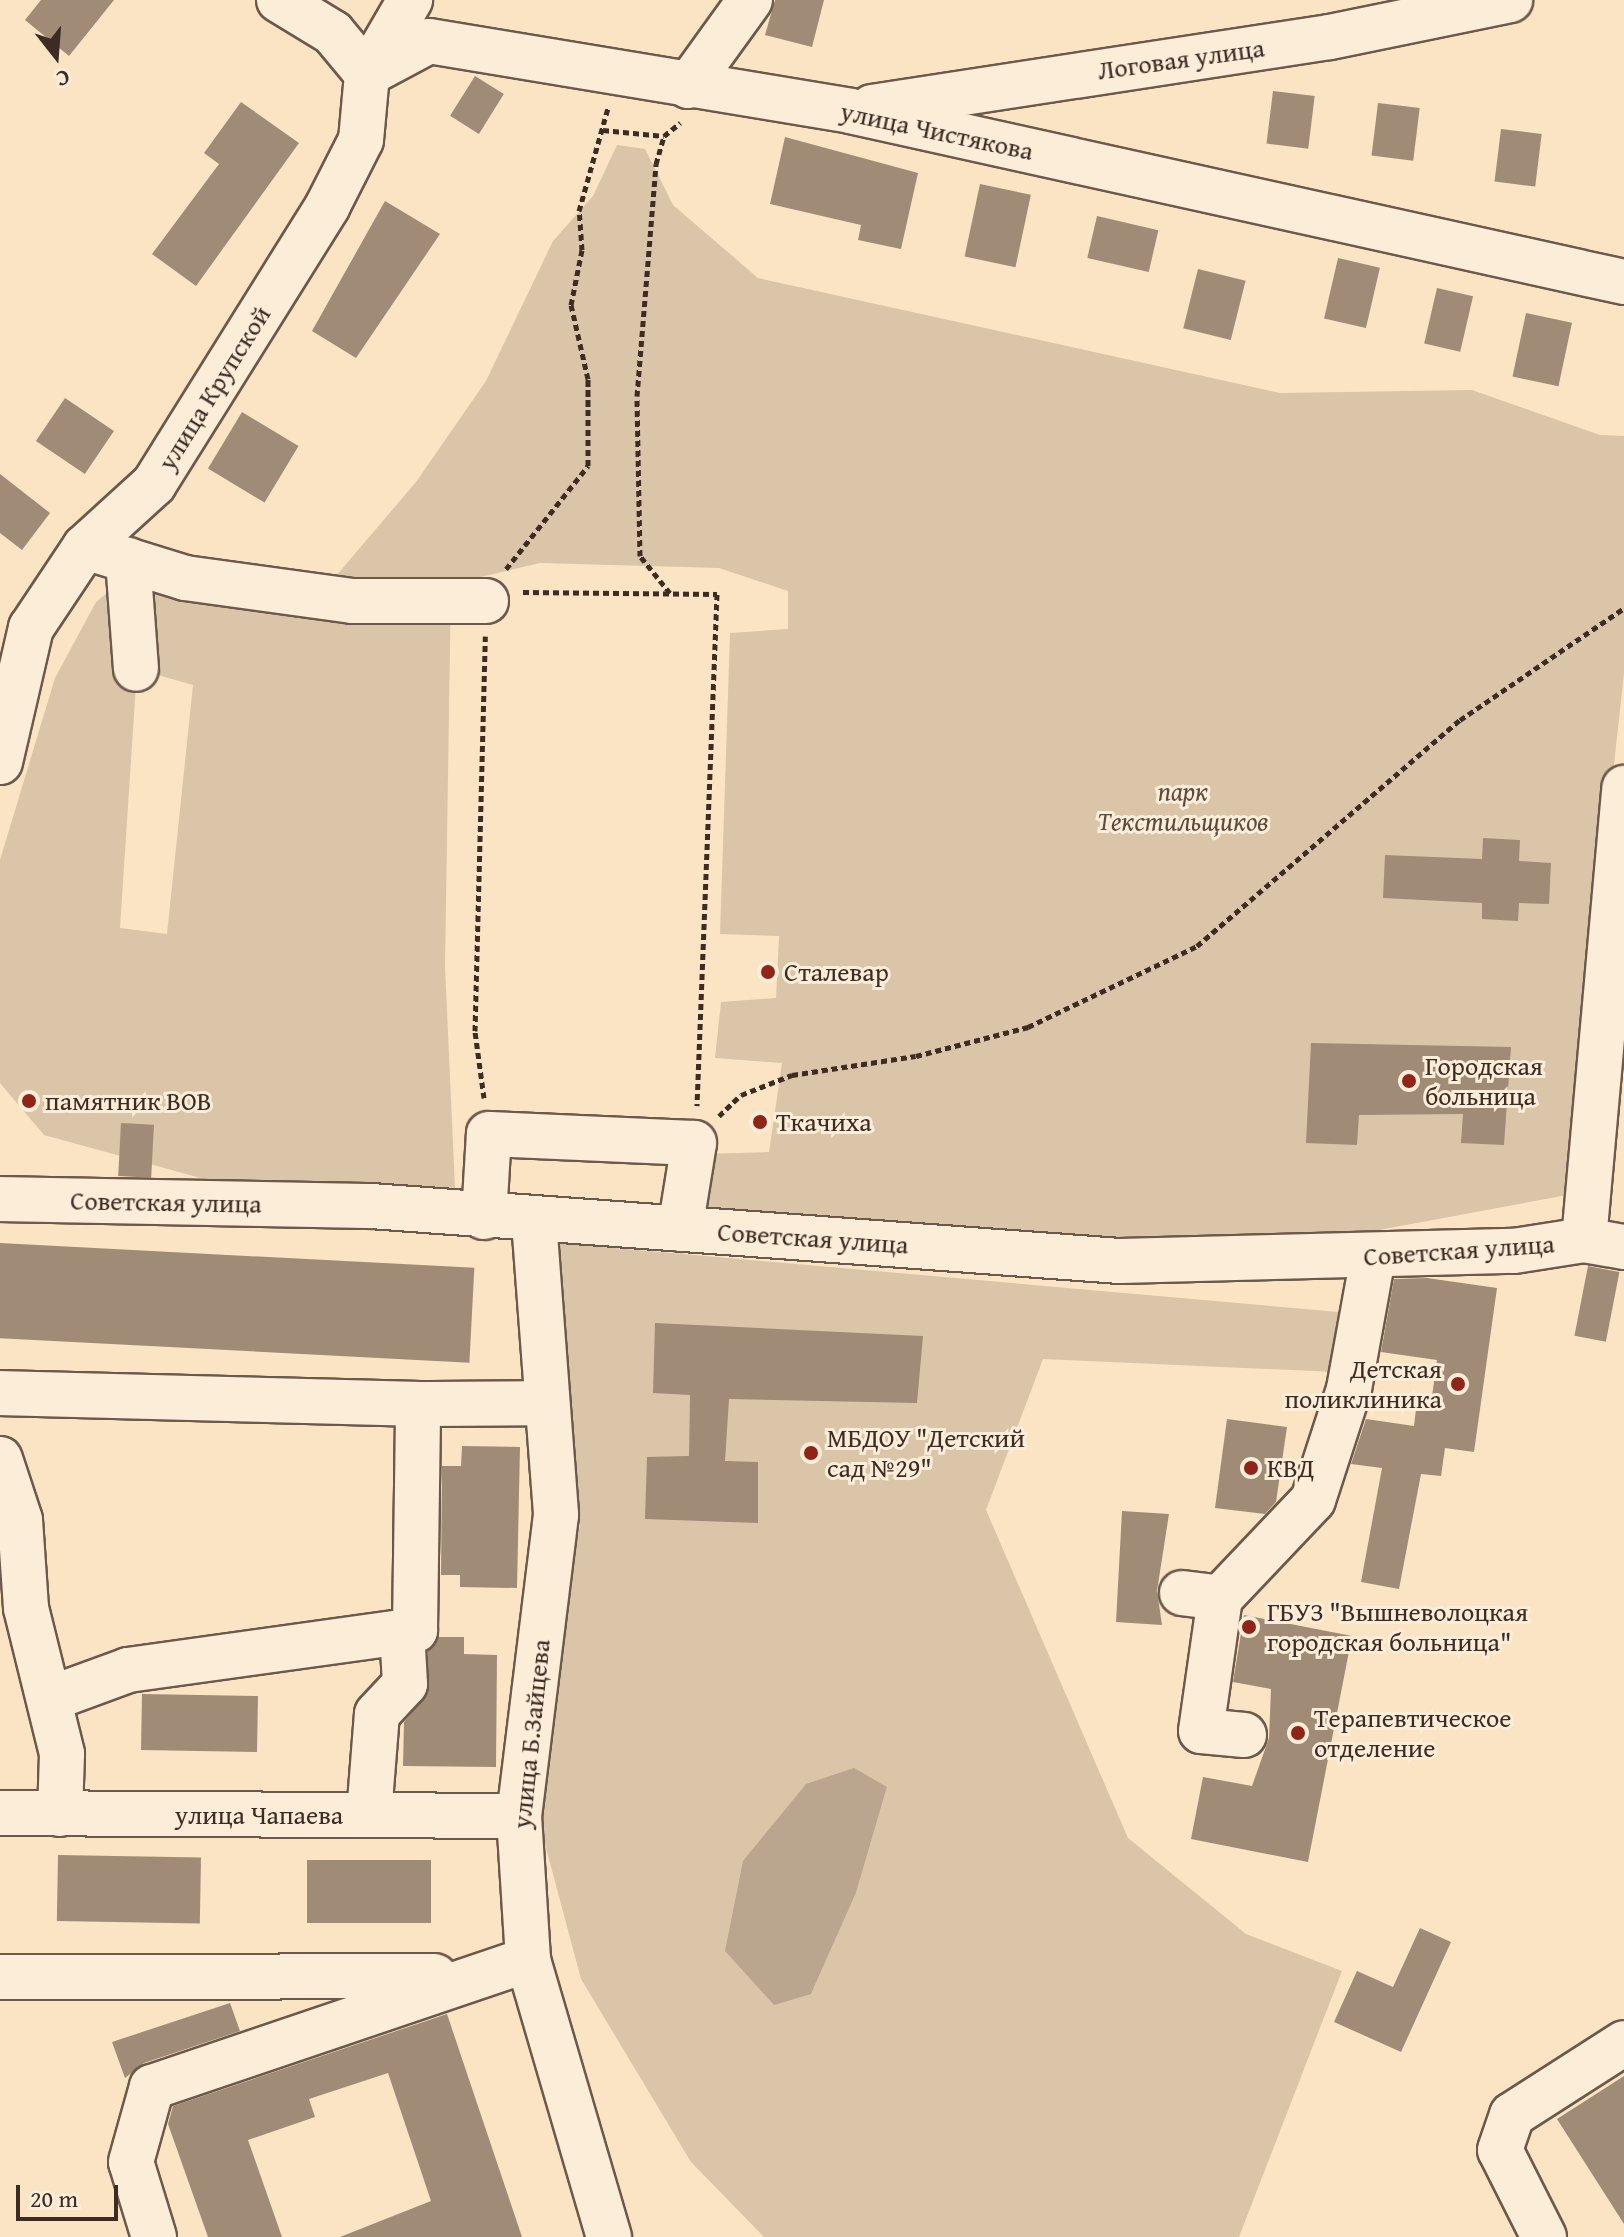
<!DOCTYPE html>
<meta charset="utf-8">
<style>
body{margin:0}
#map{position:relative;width:1624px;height:2237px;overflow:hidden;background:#fae4c4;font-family:"Gentium Book Plus",serif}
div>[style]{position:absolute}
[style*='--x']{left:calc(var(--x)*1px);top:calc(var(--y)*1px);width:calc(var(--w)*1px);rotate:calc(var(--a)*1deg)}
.green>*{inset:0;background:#dac5a9}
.water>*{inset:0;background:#baa58e}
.building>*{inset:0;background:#a08b77;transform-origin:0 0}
.path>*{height:5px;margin-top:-2.5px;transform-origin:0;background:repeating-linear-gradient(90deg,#3e2b24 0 6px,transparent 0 10px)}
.roads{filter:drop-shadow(2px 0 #6d594c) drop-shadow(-2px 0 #6d594c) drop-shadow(0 2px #6d594c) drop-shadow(0 -2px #6d594c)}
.minor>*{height:44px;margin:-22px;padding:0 22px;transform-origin:22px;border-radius:22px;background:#fcedd9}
.dots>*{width:22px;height:22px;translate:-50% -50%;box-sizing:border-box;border:4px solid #fcedd9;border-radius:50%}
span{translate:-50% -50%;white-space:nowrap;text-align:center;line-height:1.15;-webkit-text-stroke:6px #fcedd9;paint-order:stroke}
.street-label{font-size:26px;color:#3e2b24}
.park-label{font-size:26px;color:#5d4a3f;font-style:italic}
.poi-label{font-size:26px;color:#3e2b24}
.left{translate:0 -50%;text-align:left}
.right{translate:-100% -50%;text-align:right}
.north{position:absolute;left:16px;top:16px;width:80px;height:80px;-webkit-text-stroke:6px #fcedd9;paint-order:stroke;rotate:163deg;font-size:22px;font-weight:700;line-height:32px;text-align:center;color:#3e2b24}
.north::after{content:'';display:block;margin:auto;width:28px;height:36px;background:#3e2b24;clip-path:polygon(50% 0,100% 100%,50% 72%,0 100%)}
.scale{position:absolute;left:16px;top:2185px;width:102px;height:36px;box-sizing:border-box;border:4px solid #3e2b24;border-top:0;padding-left:10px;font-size:24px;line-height:28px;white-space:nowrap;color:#3e2b24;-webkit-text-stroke:6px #fcedd9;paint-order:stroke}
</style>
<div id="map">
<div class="green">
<div style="clip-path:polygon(evenodd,617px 145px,645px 149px,673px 205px,758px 278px,1280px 393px,1472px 390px,1600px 435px,1624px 436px,1624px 673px,1567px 1195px,1352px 1235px,1128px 1246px,699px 1216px,704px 1154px,769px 1152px,782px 1063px,715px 1058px,721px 1002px,776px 998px,779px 936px,720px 934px,730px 633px,788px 629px,788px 591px,719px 568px,540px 563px,451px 584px,445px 966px,455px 1188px,208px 1180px,44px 1135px,0 1083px,0 860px,55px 678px,96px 602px,160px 549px,330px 583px,416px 482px,486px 381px,553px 241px,593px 196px,617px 145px,137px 669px,193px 685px,167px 934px,120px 928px,137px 669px)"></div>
<div style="clip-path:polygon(evenodd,559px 1243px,1350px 1313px,1335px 1372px,1043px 1359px,986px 1510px,1128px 1838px,1246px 1934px,1342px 1971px,1239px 2237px,764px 2237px,691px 2162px,581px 1979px,537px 1814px,560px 1616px,580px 1526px,559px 1243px,887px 1787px,856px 1893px,811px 1994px,887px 1787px)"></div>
</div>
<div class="water">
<div style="clip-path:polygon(854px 1768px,887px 1787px,856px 1893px,811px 1994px,774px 2005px,725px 1951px,743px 1861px,806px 1784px)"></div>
</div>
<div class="building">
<div style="clip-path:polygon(41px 0,114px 0,69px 56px,25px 20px)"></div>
<div style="clip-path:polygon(775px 0,824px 0,812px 47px,765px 35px)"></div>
<div style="left:475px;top:76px;width:34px;height:47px;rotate:32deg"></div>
<div style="left:1273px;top:91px;width:42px;height:53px;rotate:7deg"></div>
<div style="clip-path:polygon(241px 102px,299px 143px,196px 286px,152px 254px,219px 164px,204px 153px)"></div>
<div style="left:1378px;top:103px;width:42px;height:53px;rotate:7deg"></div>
<div style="left:1501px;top:129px;width:41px;height:53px;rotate:7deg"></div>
<div style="clip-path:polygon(785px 137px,918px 173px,901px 249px,858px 240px,861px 225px,770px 204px)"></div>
<div style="left:980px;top:184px;width:52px;height:74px;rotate:12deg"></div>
<div style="clip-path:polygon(385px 201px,440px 234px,356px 358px,312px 331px)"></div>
<div style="left:1097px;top:216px;width:63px;height:43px;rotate:13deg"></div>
<div style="left:1338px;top:258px;width:43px;height:62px;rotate:13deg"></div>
<div style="left:1198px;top:269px;width:49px;height:61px;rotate:14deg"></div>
<div style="left:1437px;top:288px;width:37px;height:57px;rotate:13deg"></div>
<div style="left:1526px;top:313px;width:47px;height:65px;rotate:12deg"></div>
<div style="left:65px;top:398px;width:59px;height:52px;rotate:34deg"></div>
<div style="left:242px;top:412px;width:66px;height:66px;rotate:31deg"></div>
<div style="clip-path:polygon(0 474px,50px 513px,22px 550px,0 533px)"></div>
<div style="clip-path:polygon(1483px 838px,1520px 840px,1519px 861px,1551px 863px,1549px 904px,1519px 903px,1518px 921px,1482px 919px,1482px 903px,1383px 898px,1385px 855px,1482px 859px)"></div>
<div style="clip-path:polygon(1311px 1043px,1511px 1047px,1504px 1145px,1461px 1143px,1463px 1114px,1359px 1115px,1357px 1145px,1306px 1143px)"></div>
<div style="left:121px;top:1123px;width:33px;height:53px;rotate:3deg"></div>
<div style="left:0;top:1243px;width:475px;height:95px;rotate:3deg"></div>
<div style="left:1588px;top:1266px;width:32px;height:71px;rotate:11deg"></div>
<div style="clip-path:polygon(1427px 1278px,1497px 1288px,1474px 1452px,1445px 1448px,1441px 1476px,1421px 1474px,1399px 1589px,1361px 1582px,1382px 1468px,1351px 1464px,1366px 1419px,1414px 1426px,1416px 1409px,1430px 1411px,1437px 1360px,1381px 1352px,1394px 1279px)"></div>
<div style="clip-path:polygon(655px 1323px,923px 1336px,917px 1403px,729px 1399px,725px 1461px,758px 1462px,758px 1523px,645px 1519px,647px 1457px,689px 1456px,690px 1395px,653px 1393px)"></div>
<div style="clip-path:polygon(1227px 1419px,1287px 1427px,1276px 1502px,1265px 1514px,1215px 1508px)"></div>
<div style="clip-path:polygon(462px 1446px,520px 1447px,517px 1588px,460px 1587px,460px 1575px,441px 1575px,442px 1466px,461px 1466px)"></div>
<div style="clip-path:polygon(1122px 1511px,1169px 1514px,1157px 1591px,1162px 1625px,1116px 1622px)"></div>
<div style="clip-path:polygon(1244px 1615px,1352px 1636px,1308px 1862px,1191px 1839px,1203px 1777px,1252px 1786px,1269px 1738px,1271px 1689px,1233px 1682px)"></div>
<div style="clip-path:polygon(438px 1637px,464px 1637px,464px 1654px,497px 1655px,496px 1767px,403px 1766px,404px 1722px,428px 1693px,428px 1651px)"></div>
<div style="left:142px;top:1694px;width:116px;height:56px;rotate:1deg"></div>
<div style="left:58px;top:1855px;width:143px;height:66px;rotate:1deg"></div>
<div style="left:307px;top:1860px;width:124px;height:63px"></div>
<div style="clip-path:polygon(1420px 1928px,1451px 1942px,1401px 2052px,1334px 2022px,1357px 1971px,1393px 1987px)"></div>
<div style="clip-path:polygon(230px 2003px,240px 2031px,144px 2063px,125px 2078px,112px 2042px)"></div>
<div style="clip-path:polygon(447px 2014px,522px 2237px,340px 2237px,431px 2201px,388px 2073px,309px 2099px,315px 2117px,248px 2140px,282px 2237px,208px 2237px,168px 2124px,173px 2106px)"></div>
<div style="clip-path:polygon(1624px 2076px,1624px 2224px,1557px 2119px)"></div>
</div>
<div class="path">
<div style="--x:603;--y:130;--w:61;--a:5.6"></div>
<div style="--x:506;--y:569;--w:132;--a:-51.5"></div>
<div style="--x:588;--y:466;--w:87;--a:-90"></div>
<div style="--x:588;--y:379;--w:76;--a:-102.9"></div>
<div style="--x:571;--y:305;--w:56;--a:-78.7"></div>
<div style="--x:582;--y:250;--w:39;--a:-94"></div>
<div style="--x:579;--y:211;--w:107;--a:-74.3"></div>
<div style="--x:523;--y:592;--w:194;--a:0.6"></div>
<div style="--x:717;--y:594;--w:512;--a:92.24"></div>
<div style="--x:670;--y:593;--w:48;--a:-129"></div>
<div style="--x:640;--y:556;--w:160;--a:-91.1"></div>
<div style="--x:637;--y:396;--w:233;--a:-85.3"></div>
<div style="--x:656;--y:164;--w:29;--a:-74"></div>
<div style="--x:664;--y:136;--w:21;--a:-39"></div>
<div style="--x:484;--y:1098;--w:68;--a:-97.7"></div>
<div style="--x:475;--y:1031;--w:395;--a:-88.5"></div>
<div style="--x:719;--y:1116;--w:30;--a:-44"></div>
<div style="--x:741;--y:1095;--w:55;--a:-21.4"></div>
<div style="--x:792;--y:1075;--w:125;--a:-8.7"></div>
<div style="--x:916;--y:1056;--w:116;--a:-14.5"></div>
<div style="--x:1028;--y:1027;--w:187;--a:-25.6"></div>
<div style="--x:1197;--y:946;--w:347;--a:-40.7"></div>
<div style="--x:1460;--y:720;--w:199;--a:-34.3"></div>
</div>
<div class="roads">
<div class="minor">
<div style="--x:279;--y:0;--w:63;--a:31.4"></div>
<div style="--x:333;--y:33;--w:53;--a:50.3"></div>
<div style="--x:367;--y:74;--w:70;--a:-28"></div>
<div style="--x:429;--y:41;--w:427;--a:9.4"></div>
<div style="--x:850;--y:111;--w:793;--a:12.46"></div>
<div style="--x:688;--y:86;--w:106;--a:-54.2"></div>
<div style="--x:872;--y:107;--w:463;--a:-8.7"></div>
<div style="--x:1330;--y:37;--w:184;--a:-11.6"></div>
<div style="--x:85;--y:547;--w:105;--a:17.2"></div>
<div style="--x:185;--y:578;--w:169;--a:7.8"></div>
<div style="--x:352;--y:601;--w:134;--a:0"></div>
<div style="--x:128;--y:560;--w:109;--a:85.8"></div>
<div style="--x:0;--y:762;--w:138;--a:-77"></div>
<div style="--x:31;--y:628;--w:97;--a:-56.3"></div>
<div style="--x:85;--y:547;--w:93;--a:-42.4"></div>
<div style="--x:154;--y:484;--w:327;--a:-58"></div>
<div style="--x:327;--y:207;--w:75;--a:-63.1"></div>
<div style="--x:361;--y:140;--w:66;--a:-84.8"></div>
<div style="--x:367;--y:74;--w:86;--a:-59.8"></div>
<div style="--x:0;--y:1199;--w:371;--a:1.1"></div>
<div style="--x:371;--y:1206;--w:751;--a:4.2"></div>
<div style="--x:1120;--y:1261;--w:394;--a:-1.5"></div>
<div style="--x:1514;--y:1251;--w:71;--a:-8.9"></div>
<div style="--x:1584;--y:1240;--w:41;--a:9.9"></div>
<div style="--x:484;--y:1217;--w:83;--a:-86.6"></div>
<div style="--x:489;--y:1134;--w:205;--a:2.5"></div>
<div style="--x:694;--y:1143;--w:87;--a:99.2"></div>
<div style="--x:534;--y:1221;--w:295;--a:85.7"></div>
<div style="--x:556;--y:1515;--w:303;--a:97"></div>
<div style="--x:519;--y:1816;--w:144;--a:86.4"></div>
<div style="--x:528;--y:1960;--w:289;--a:73.7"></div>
<div style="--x:1584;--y:1240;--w:454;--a:-84.9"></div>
<div style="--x:0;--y:1393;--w:418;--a:1.5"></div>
<div style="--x:0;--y:1459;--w:64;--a:71.8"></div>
<div style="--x:20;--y:1520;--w:88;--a:86.1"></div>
<div style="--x:26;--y:1608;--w:150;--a:76.1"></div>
<div style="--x:62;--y:1754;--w:60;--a:91.9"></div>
<div style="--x:1182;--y:1593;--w:38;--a:7"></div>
<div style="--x:52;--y:1698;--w:81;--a:-20.2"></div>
<div style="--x:128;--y:1670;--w:290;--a:-7.9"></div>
<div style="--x:415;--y:1630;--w:226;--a:-89.2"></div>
<div style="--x:418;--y:1404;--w:129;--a:-0.4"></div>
<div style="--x:1244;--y:1735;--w:43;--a:-174.7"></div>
<div style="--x:1201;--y:1731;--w:134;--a:-81.9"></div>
<div style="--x:1220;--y:1598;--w:135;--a:-46.5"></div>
<div style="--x:1313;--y:1500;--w:117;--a:-72"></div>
<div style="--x:1349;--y:1389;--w:134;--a:-79.7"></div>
<div style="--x:0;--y:1813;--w:519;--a:0.33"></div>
<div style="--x:369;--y:1815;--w:101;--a:-85.5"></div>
<div style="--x:377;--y:1714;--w:41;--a:-47"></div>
<div style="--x:405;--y:1684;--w:53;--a:-93.2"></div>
<div style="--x:0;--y:1977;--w:435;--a:-0.1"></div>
<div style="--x:154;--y:2237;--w:78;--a:-107"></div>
<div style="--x:131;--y:2162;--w:78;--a:-74.4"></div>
<div style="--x:152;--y:2087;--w:397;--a:-18.7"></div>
<div style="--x:1544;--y:2237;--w:97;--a:-116.8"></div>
<div style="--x:1500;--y:2150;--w:37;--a:-71"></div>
<div style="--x:1512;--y:2115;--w:133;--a:-32.7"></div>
</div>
</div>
<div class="dots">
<div style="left:768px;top:972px;background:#8f2418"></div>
<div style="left:1409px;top:1081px;background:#8f2418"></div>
<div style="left:29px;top:1101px;background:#8f2418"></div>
<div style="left:760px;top:1122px;background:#8f2418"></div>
<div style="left:1458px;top:1384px;background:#8f2418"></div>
<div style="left:811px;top:1453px;background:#8f2418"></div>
<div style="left:1251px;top:1468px;background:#8f2418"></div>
<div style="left:1249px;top:1627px;background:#8f2418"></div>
<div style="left:1298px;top:1733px;background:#8f2418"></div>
</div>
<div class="street-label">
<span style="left:1181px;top:59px;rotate:-8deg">Логовая улица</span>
<span style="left:937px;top:131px;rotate:12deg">улица Чистякова</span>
<span style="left:214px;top:388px;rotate:-58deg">улица Крупской</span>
<span style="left:166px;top:1202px;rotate:1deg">Советская улица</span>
<span style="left:813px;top:1238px;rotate:4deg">Советская улица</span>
<span style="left:1459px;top:1250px;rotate:-4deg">Советская улица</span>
<span style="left:531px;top:1734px;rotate:-84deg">улица Б.Зайцева</span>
<span style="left:259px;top:1815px">улица Чапаева</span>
</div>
<div class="park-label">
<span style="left:1183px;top:806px">парк<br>Текстильщиков</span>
</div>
<div class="poi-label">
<span class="left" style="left:784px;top:972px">Сталевар</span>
<span class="left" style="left:1425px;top:1081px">Городская<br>больница</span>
<span class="left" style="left:45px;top:1101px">памятник ВОВ</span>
<span class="left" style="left:776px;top:1122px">Ткачиха</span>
<span class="right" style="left:1442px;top:1384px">Детская<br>поликлиника</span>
<span class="left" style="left:827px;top:1453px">МБДОУ "Детский<br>сад №29"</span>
<span class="left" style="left:1267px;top:1468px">КВД</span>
<span class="left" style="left:1267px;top:1627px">ГБУЗ "Вышневолоцкая<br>городская больница"</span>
<span class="left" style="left:1314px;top:1733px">Терапевтическое<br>отделение</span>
</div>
<div class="north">С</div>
<div class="scale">20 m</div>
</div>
